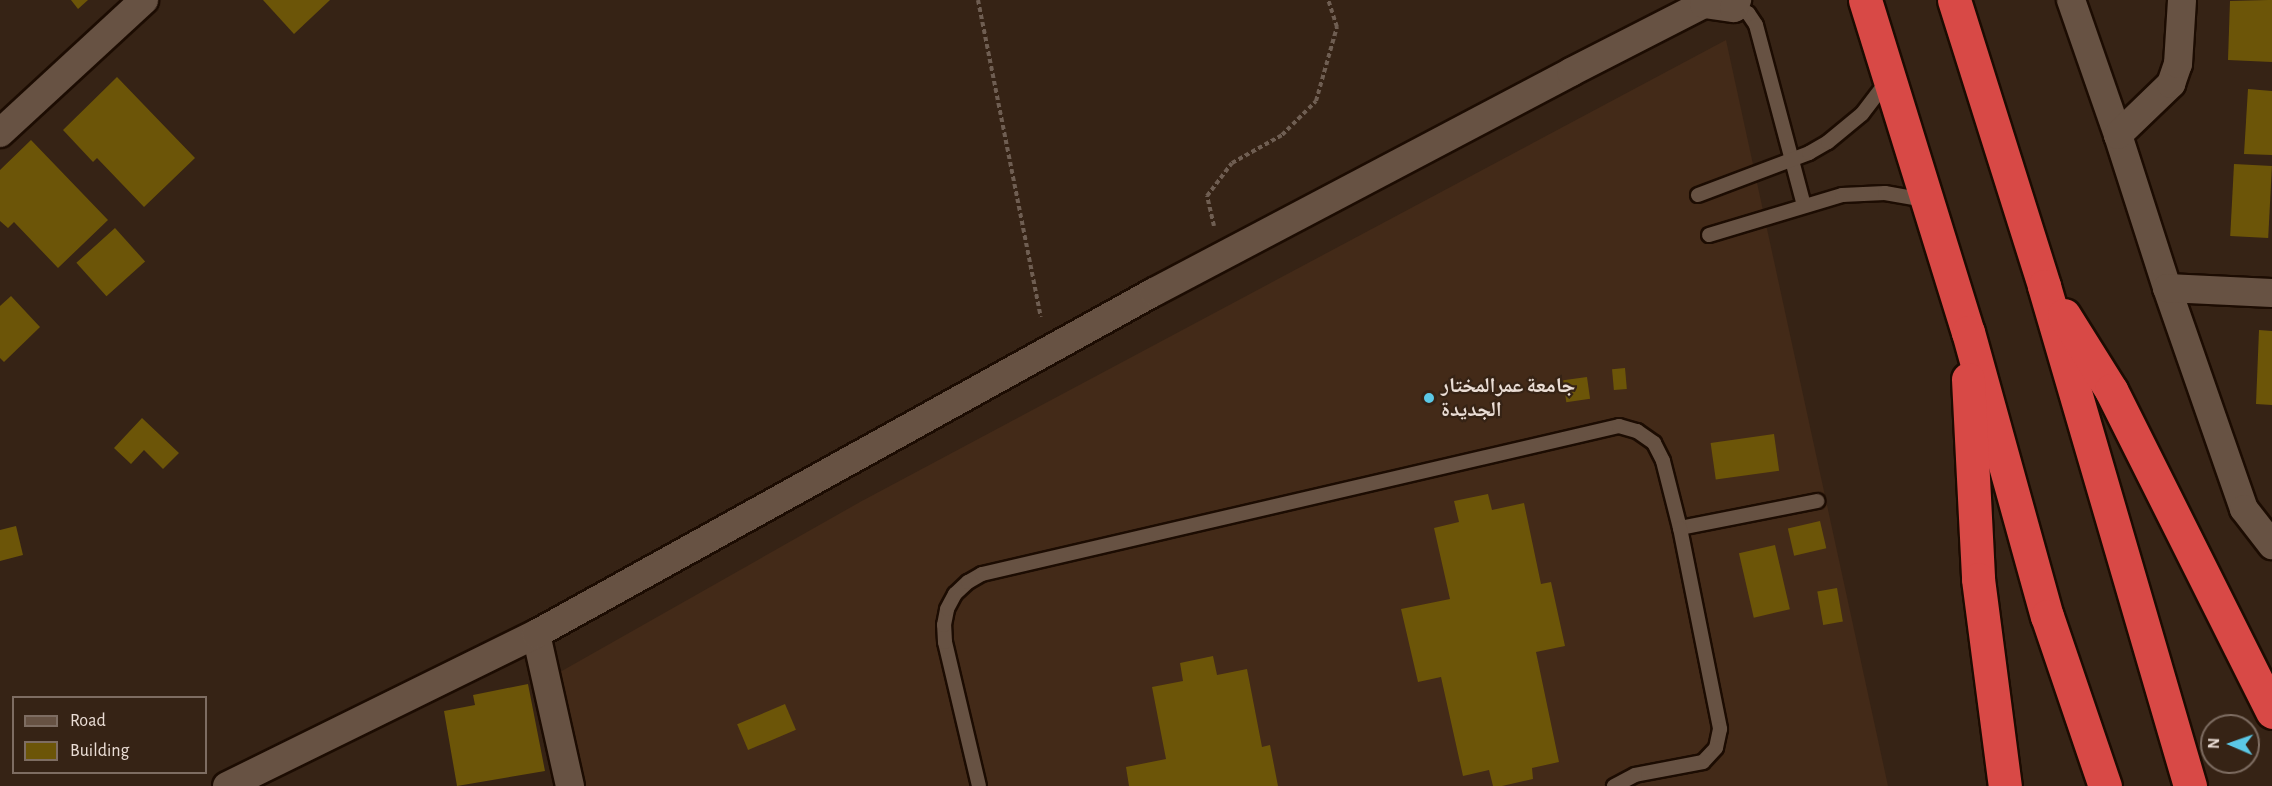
<!DOCTYPE html>
<meta charset="utf-8">
<style>
body{margin:0}
#map{position:relative;width:2272px;height:786px;overflow:hidden;background:#362315;font-family:"Alegreya Sans","Noto Naskh Arabic",sans-serif}
div>[style]{position:absolute}
[style*='--x']{left:calc(var(--x)*1px);top:calc(var(--y)*1px);width:calc(var(--w)*1px);rotate:calc(var(--a)*1deg)}
.built>*{inset:0;background:#432a18}
.building>*{inset:0;background:#6c5508;transform-origin:0 0}
.path>*{height:4px;margin-top:-2px;transform-origin:0;background:repeating-linear-gradient(90deg,#6f5e52 0 4.5px,transparent 0 7.5px)}
.roads{filter:drop-shadow(2px 0 #1c0c02) drop-shadow(-2px 0 #1c0c02) drop-shadow(0 2px #1c0c02) drop-shadow(0 -2px #1c0c02)}
.lane>*{height:14px;margin:-7px;padding:0 7px;transform-origin:7px;border-radius:7px;background:#675243}
.street>*{height:28px;margin:-14px;padding:0 14px;transform-origin:14px;border-radius:14px;background:#675243}
.highway>*{height:33px;margin:-16.5px;padding:0 16.5px;transform-origin:16.5px;border-radius:16.5px;background:#d84946}
.dots>*{width:16px;height:16px;translate:-50% -50%;box-sizing:border-box;border:3px solid #362315;border-radius:50%}
span{translate:-50% -50%;white-space:nowrap;text-align:center;line-height:1.15;-webkit-text-stroke:4.5px #362315;paint-order:stroke}
.poi-label{font-size:21px;color:#eaddd5;font-weight:700}
.left{translate:0 -50%;text-align:left}
.legend{position:absolute;left:12px;top:696px;width:195px;height:78px;box-sizing:border-box;background:#362315;border:2px solid #7e6d62;margin:0;padding:8px 10px;list-style:none;font-size:18px;color:#eaddd5}
.legend li{display:flex;align-items:center;gap:12px;height:30px}
.legend b{width:30px;border:2px solid #7e6d62}
.north{position:absolute;left:2200px;top:714px;width:60px;height:60px;box-sizing:border-box;background:#362315;border:2px solid #7e6d62;border-radius:50%;rotate:272deg;font-size:16px;font-weight:700;line-height:24px;text-align:center;color:#eaddd5}
.north::after{content:'';display:block;margin:auto;width:21px;height:27px;background:#5bc8e6;clip-path:polygon(50% 0,100% 100%,50% 72%,0 100%)}
</style>
<div id="map">
<div class="built">
<div style="clip-path:polygon(1726px 40px,1888px 786px,583px 786px,560px 672px,860px 502px)"></div>
</div>
<div class="building">
<div style="clip-path:polygon(71px 0,88px 0,78px 9px)"></div>
<div style="clip-path:polygon(263px 0,330px 0,294px 34px)"></div>
<div style="clip-path:polygon(2268px 0,2272px 0,2272px 62px,2228px 60px,2230px 1px)"></div>
<div style="clip-path:polygon(117px 77px,195px 158px,144px 207px,97px 158px,93px 162px,63px 130px)"></div>
<div style="clip-path:polygon(2248px 89px,2272px 91px,2272px 155px,2244px 154px)"></div>
<div style="clip-path:polygon(31px 140px,108px 220px,58px 268px,14px 222px,8px 228px,0 221px,0 170px)"></div>
<div style="left:2234px;top:164px;width:38px;height:72px;rotate:3deg"></div>
<div style="left:115px;top:228px;width:45px;height:52px;rotate:48deg"></div>
<div style="clip-path:polygon(11px 296px,40px 327px,4px 362px,0 358px,0 306px)"></div>
<div style="clip-path:polygon(2259px 330px,2272px 331px,2272px 405px,2256px 404px)"></div>
<div style="left:1625px;top:368px;width:21px;height:13px;rotate:85deg"></div>
<div style="left:1587px;top:377px;width:22px;height:24px;rotate:82deg"></div>
<div style="clip-path:polygon(142px 418px,179px 453px,163px 469px,144px 450px,131px 464px,114px 448px)"></div>
<div style="left:1774px;top:434px;width:37px;height:64px;rotate:82deg"></div>
<div style="clip-path:polygon(1488px 494px,1492px 510px,1524px 503px,1541px 584px,1551px 582px,1565px 646px,1536px 652px,1559px 762px,1532px 768px,1533px 779px,1502px 786px,1493px 786px,1489px 770px,1463px 776px,1441px 677px,1418px 682px,1401px 609px,1450px 599px,1434px 528px,1459px 522px,1454px 501px)"></div>
<div style="left:1820px;top:521px;width:28px;height:33px;rotate:77deg"></div>
<div style="clip-path:polygon(16px 526px,23px 555px,0 561px,0 530px)"></div>
<div style="left:1775px;top:545px;width:66px;height:37px;rotate:77deg"></div>
<div style="left:1837px;top:588px;width:34px;height:20px;rotate:80deg"></div>
<div style="clip-path:polygon(1213px 656px,1217px 675px,1247px 669px,1262px 747px,1270px 745px,1278px 786px,1129px 786px,1126px 767px,1166px 759px,1152px 687px,1183px 681px,1180px 663px)"></div>
<div style="clip-path:polygon(528px 684px,545px 771px,457px 786px,444px 711px,475px 705px,473px 695px)"></div>
<div style="left:785px;top:704px;width:28px;height:52px;rotate:67deg"></div>
</div>
<div class="path">
<div style="--x:978;--y:0;--w:323;--a:78.8"></div>
<div style="--x:1214;--y:226;--w:31;--a:-103"></div>
<div style="--x:1207;--y:196;--w:41;--a:-52.9"></div>
<div style="--x:1232;--y:163;--w:57;--a:-29.2"></div>
<div style="--x:1282;--y:135;--w:48;--a:-45"></div>
<div style="--x:1316;--y:101;--w:77;--a:-74.2"></div>
<div style="--x:1337;--y:27;--w:28;--a:-108"></div>
</div>
<div class="roads">
<div class="lane">
<div style="--x:1734;--y:8;--w:15;--a:20"></div>
<div style="--x:1748;--y:13;--w:14;--a:56"></div>
<div style="--x:1756;--y:25;--w:186;--a:75.1"></div>
<div style="--x:1698;--y:195;--w:119;--a:-20.7"></div>
<div style="--x:1809;--y:153;--w:22;--a:-30"></div>
<div style="--x:1828;--y:142;--w:44;--a:-39.5"></div>
<div style="--x:1862;--y:114;--w:43;--a:-52.6"></div>
<div style="--x:1709;--y:235;--w:139;--a:-16.7"></div>
<div style="--x:1842;--y:195;--w:43;--a:-2.7"></div>
<div style="--x:1885;--y:193;--w:41;--a:9.9"></div>
<div style="--x:1680;--y:528;--w:140;--a:-11.1"></div>
<div style="--x:979;--y:786;--w:148;--a:-103.3"></div>
<div style="--x:945;--y:642;--w:17;--a:-93"></div>
<div style="--x:944;--y:625;--w:16;--a:-79"></div>
<div style="--x:947;--y:609;--w:17;--a:-62"></div>
<div style="--x:955;--y:594;--w:18;--a:-43"></div>
<div style="--x:968;--y:582;--w:16;--a:-30"></div>
<div style="--x:982;--y:574;--w:654;--a:-13.08"></div>
<div style="--x:1619;--y:426;--w:19;--a:16"></div>
<div style="--x:1637;--y:431;--w:21;--a:35"></div>
<div style="--x:1654;--y:443;--w:20;--a:63"></div>
<div style="--x:1663;--y:461;--w:69;--a:75.8"></div>
<div style="--x:1680;--y:528;--w:205;--a:78.7"></div>
<div style="--x:1720;--y:729;--w:19;--a:102"></div>
<div style="--x:1716;--y:748;--w:19;--a:133"></div>
<div style="--x:1703;--y:762;--w:69;--a:169.2"></div>
<div style="--x:1635;--y:775;--w:24;--a:152"></div>
</div>
<div class="street">
<div style="--x:2071;--y:0;--w:143;--a:70.8"></div>
<div style="--x:2118;--y:135;--w:161;--a:72.2"></div>
<div style="--x:2167;--y:288;--w:234;--a:70.8"></div>
<div style="--x:2244;--y:509;--w:46;--a:52.1"></div>
<div style="--x:0;--y:133;--w:196;--a:-42.7"></div>
<div style="--x:2118;--y:135;--w:74;--a:-43.9"></div>
<div style="--x:2171;--y:84;--w:21;--a:-71"></div>
<div style="--x:2178;--y:64;--w:64;--a:-86.4"></div>
<div style="--x:2167;--y:288;--w:105;--a:2.7"></div>
<div style="--x:536;--y:634;--w:156;--a:77.4"></div>
<div style="--x:227;--y:786;--w:344;--a:-26.2"></div>
<div style="--x:536;--y:634;--w:706;--a:-28.96"></div>
<div style="--x:1154;--y:292;--w:471;--a:-27.8"></div>
<div style="--x:1571;--y:72;--w:149;--a:-27.1"></div>
<div style="--x:1704;--y:4;--w:30;--a:8"></div>
<div style="--x:1734;--y:8;--w:9;--a:-69"></div>
</div>
<div class="highway">
<div style="--x:1865;--y:0;--w:348;--a:72.8"></div>
<div style="--x:1968;--y:332;--w:295;--a:74.5"></div>
<div style="--x:2047;--y:616;--w:180;--a:71.2"></div>
<div style="--x:1954;--y:0;--w:300;--a:72.5"></div>
<div style="--x:2044;--y:286;--w:521;--a:73.72"></div>
<div style="--x:2064;--y:315;--w:89;--a:57.9"></div>
<div style="--x:2111;--y:390;--w:360;--a:63.4"></div>
<div style="--x:1968;--y:379;--w:200;--a:87.1"></div>
<div style="--x:1978;--y:579;--w:209;--a:82.6"></div>
</div>
</div>
<div class="dots">
<div style="left:1429px;top:398px;background:#5bc8e6"></div>
</div>
<div class="poi-label">
<span class="left" style="left:1441px;top:398px">جامعة عمرالمختار<br>الجديدة</span>
</div>
<ul class="legend">
<li><b style="height:8px;background:#675243"></b>Road</li>
<li><b style="height:16px;background:#6c5508"></b>Building</li>
</ul>
<div class="north">N</div>
</div>
